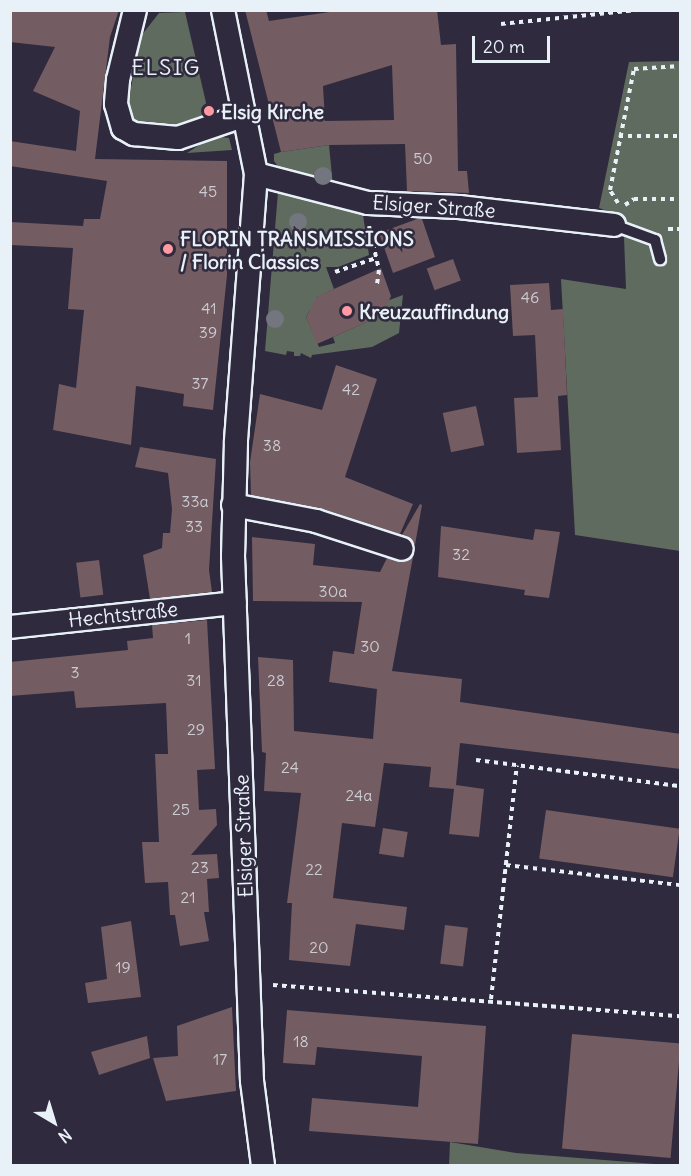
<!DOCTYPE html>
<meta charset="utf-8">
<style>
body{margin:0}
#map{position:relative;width:691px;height:1176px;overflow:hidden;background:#2f2a3d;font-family:Delius,sans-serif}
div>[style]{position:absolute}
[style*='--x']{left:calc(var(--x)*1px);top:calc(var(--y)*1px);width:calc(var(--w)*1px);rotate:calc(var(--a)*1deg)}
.green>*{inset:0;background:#606b60}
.building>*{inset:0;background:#745c63;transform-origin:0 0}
.path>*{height:4px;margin-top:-2px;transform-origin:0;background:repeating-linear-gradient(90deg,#e8f1f8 0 4.5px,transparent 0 9px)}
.roads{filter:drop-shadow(2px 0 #e8f1f8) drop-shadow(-2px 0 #e8f1f8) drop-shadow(0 2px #e8f1f8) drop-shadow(0 -2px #e8f1f8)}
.service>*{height:10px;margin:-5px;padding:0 5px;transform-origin:5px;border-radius:5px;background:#2f2a3d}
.minor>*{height:22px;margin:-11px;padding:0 11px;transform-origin:11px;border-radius:11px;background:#2f2a3d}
.trees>*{width:18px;height:18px;margin:-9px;border-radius:50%;background:#73767e}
.dots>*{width:16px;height:16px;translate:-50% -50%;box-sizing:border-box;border:3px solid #2f2a3d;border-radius:50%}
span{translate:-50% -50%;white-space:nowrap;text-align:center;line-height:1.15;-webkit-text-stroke:5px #2f2a3d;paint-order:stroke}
.number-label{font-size:16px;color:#cbccd3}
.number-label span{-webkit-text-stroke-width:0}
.poi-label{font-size:20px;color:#e8f1f8;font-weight:700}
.left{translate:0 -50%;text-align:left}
.street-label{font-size:20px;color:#e8f1f8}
.quarter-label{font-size:22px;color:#e8f1f8;letter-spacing:1.5px}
.frame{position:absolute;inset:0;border:12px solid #e8f1f8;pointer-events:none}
.north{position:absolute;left:24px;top:1092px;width:60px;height:60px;-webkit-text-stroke:4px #2f2a3d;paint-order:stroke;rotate:142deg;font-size:16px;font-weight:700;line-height:24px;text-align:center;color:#e8f1f8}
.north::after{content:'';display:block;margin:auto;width:21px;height:27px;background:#e8f1f8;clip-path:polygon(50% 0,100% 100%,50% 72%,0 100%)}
.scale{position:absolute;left:472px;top:36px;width:78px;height:27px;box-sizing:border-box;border:3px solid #e8f1f8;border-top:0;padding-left:8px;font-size:18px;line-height:21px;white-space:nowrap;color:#e8f1f8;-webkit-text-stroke:4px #2f2a3d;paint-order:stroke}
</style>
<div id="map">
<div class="green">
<div style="clip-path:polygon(185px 12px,210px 120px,189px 128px,143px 126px,134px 119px,128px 103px,141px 36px,159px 13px)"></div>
<div style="clip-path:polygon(680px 61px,680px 551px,575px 535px,561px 279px,626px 289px,624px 237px,612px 235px,616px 214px,599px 208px,629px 62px)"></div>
<div style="clip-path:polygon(213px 136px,229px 138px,232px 150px,187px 153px)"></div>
<div style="clip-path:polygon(329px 145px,333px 186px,280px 169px,274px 161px,274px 154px,281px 152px)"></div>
<div style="clip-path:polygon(284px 191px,360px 210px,363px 215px,369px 255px,338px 267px,326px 267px,334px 289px,317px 297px,321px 306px,310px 310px,306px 317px,319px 347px,335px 343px,333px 337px,378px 317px,386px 308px,384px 302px,403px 295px,399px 333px,372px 347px,312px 355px,311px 358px,301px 353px,300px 356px,294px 356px,294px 352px,287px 351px,286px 355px,265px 351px,278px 192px)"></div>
<div style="clip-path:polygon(450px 1142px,516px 1153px,680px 1166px,449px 1166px)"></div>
</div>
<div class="building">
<div style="clip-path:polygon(10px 10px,119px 10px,110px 37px,95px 159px,227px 161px,227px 275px,213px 410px,183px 406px,184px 394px,136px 386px,131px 445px,53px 430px,59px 384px,76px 388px,84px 310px,68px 309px,73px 248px,10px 245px,10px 222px,83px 226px,84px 219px,100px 219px,107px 181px,10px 166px,10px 141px,76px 151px,80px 111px,33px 91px,55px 47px,10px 42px)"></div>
<div style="clip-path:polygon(evenodd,245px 10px,266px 10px,269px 21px,343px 10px,437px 10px,441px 45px,456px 44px,458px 171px,467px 171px,469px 193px,407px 191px,405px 144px,329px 145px,281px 152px,245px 10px,392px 65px,394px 120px,325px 121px,323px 86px,392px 65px)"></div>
<div style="clip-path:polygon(417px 219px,422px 219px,435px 257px,393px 273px,379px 233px)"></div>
<div style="left:453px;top:259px;width:23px;height:28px;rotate:70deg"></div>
<div style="clip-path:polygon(381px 268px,391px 296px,383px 315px,317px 344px,306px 317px,318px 296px)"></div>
<div style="clip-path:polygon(549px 283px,551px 310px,563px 309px,567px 395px,558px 396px,561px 450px,517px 453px,514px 398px,538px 397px,535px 335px,513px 336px,510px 285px)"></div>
<div style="clip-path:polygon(336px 365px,377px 379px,345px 477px,413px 504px,400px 534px,320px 508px,251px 495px,250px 462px,260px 394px,322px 410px)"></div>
<div style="left:476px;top:406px;width:40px;height:34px;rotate:78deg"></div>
<div style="clip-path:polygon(140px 447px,216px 459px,209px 570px,212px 592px,150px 599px,143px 555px,162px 548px,163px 533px,170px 533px,172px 509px,168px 473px,135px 467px)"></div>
<div style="clip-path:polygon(420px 504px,422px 505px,415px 545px,402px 535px)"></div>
<div style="clip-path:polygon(441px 526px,533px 540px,535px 529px,560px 532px,549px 598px,524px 595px,525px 590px,438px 577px)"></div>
<div style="clip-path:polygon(252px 537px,315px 544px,313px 565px,380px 572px,387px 558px,404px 562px,413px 557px,392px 671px,462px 679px,460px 702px,681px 734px,681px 769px,460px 743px,456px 785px,484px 789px,479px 837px,449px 834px,454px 789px,429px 787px,431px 767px,384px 763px,375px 827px,342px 823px,333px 898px,407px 907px,404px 930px,356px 924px,350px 966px,289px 960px,292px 903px,287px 903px,301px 793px,264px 791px,266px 753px,262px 752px,258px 657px,293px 660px,294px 731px,373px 739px,377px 689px,329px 682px,333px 651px,354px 654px,362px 602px,253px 601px)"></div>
<div style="left:99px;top:560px;width:35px;height:23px;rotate:83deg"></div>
<div style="clip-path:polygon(207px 620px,215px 769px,197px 770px,199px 810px,216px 809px,217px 825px,191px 855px,217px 854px,219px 878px,207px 879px,209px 912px,204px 912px,209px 941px,180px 946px,175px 915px,170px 915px,168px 882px,145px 883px,144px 870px,142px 842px,159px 842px,155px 754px,168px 754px,166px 703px,76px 708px,74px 691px,10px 696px,10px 662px,128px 650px,127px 641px,153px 638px,152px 625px)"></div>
<div style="left:546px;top:810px;width:135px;height:49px;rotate:8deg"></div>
<div style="left:383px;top:828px;width:25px;height:26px;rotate:9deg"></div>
<div style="clip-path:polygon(131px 921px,141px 997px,88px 1003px,85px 983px,107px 979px,101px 927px)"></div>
<div style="left:445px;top:925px;width:23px;height:39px;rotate:7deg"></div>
<div style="clip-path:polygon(232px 1007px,236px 1091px,166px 1101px,153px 1058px,178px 1056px,177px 1026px)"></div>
<div style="clip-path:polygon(287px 1010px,486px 1026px,478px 1144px,309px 1131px,312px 1098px,418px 1107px,422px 1056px,317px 1047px,315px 1065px,283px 1063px)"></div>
<div style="left:572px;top:1034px;width:109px;height:115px;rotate:5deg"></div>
<div style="clip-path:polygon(147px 1036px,150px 1058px,99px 1075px,91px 1052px)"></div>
</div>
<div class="path">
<div style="--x:501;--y:24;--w:137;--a:-5.9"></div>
<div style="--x:619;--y:136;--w:61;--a:0"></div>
<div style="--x:618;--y:203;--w:15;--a:-122"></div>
<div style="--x:610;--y:190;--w:123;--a:-78.8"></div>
<div style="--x:634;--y:69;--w:46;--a:-3.7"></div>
<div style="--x:625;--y:205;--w:11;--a:-34"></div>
<div style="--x:634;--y:199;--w:46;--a:0"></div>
<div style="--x:369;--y:226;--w:45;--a:77.2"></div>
<div style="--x:379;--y:270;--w:14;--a:98"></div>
<div style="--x:668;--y:229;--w:12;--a:0"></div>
<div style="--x:335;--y:272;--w:43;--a:-18.9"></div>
<div style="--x:476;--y:760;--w:206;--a:7.3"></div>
<div style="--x:506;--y:865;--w:175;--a:6.6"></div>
<div style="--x:273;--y:985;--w:408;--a:4.4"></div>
<div style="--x:491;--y:999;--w:235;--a:-83.7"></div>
</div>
<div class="roads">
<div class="service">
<div style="--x:614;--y:225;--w:44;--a:20.1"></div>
<div style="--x:655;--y:240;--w:20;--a:75"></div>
</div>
<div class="minor">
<div style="--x:135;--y:10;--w:72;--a:103.7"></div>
<div style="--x:118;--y:80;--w:24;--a:95"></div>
<div style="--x:116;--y:104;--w:25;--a:74"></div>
<div style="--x:123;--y:128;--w:13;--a:29"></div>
<div style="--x:134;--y:134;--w:44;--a:5.2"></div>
<div style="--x:178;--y:138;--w:71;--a:-18.9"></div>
<div style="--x:223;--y:10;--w:167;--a:78.6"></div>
<div style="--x:256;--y:174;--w:269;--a:94.3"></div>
<div style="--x:236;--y:442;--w:114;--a:91.5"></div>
<div style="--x:233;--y:556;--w:525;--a:87.93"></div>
<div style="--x:252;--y:1081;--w:86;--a:82.6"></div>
<div style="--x:256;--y:174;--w:116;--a:14.5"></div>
<div style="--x:368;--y:203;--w:91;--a:2.5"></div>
<div style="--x:459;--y:207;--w:156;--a:6.6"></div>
<div style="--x:233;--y:505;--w:85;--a:10.9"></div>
<div style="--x:316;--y:521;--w:90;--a:18"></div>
<div style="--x:10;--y:627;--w:226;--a:-6.1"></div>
</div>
</div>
<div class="trees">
<div style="left:323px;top:176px"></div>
<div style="left:298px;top:222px"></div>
<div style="left:275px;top:319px"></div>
</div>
<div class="dots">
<div style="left:209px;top:111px;background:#ff9aa2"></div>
<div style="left:168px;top:249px;background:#ff9aa2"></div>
<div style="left:347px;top:311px;background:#ff9aa2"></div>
</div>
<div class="number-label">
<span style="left:423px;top:158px">50</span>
<span style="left:208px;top:191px">45</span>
<span style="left:530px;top:297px">46</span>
<span style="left:209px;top:308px">41</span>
<span style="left:208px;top:332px">39</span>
<span style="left:200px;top:383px">37</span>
<span style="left:351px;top:389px">42</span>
<span style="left:272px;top:445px">38</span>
<span style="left:195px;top:501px">33a</span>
<span style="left:194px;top:526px">33</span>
<span style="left:461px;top:554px">32</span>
<span style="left:333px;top:591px">30a</span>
<span style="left:188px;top:638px">1</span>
<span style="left:370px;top:646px">30</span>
<span style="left:75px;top:672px">3</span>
<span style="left:194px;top:680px">31</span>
<span style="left:276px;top:680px">28</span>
<span style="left:196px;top:729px">29</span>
<span style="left:290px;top:767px">24</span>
<span style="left:359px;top:795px">24a</span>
<span style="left:181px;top:809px">25</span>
<span style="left:200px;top:867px">23</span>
<span style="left:314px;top:869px">22</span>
<span style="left:188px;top:897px">21</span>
<span style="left:319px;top:947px">20</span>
<span style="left:123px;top:967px">19</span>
<span style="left:301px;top:1041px">18</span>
<span style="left:220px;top:1059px">17</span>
</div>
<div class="poi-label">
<span class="left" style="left:221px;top:111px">Elsig Kirche</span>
<span class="left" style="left:180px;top:250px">FLORIN TRANSMISSIONS<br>/ Florin Classics</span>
<span class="left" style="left:359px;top:311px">Kreuzauffindung</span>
</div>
<div class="street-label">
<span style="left:434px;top:206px;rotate:4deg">Elsiger Straße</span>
<span style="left:123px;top:614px;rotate:-6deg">Hechtstraße</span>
<span style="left:243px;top:836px;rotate:-92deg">Elsiger Straße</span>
</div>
<div class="quarter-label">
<span style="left:166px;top:68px">ELSIG</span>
</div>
<div class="frame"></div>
<div class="north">N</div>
<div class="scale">20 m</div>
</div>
